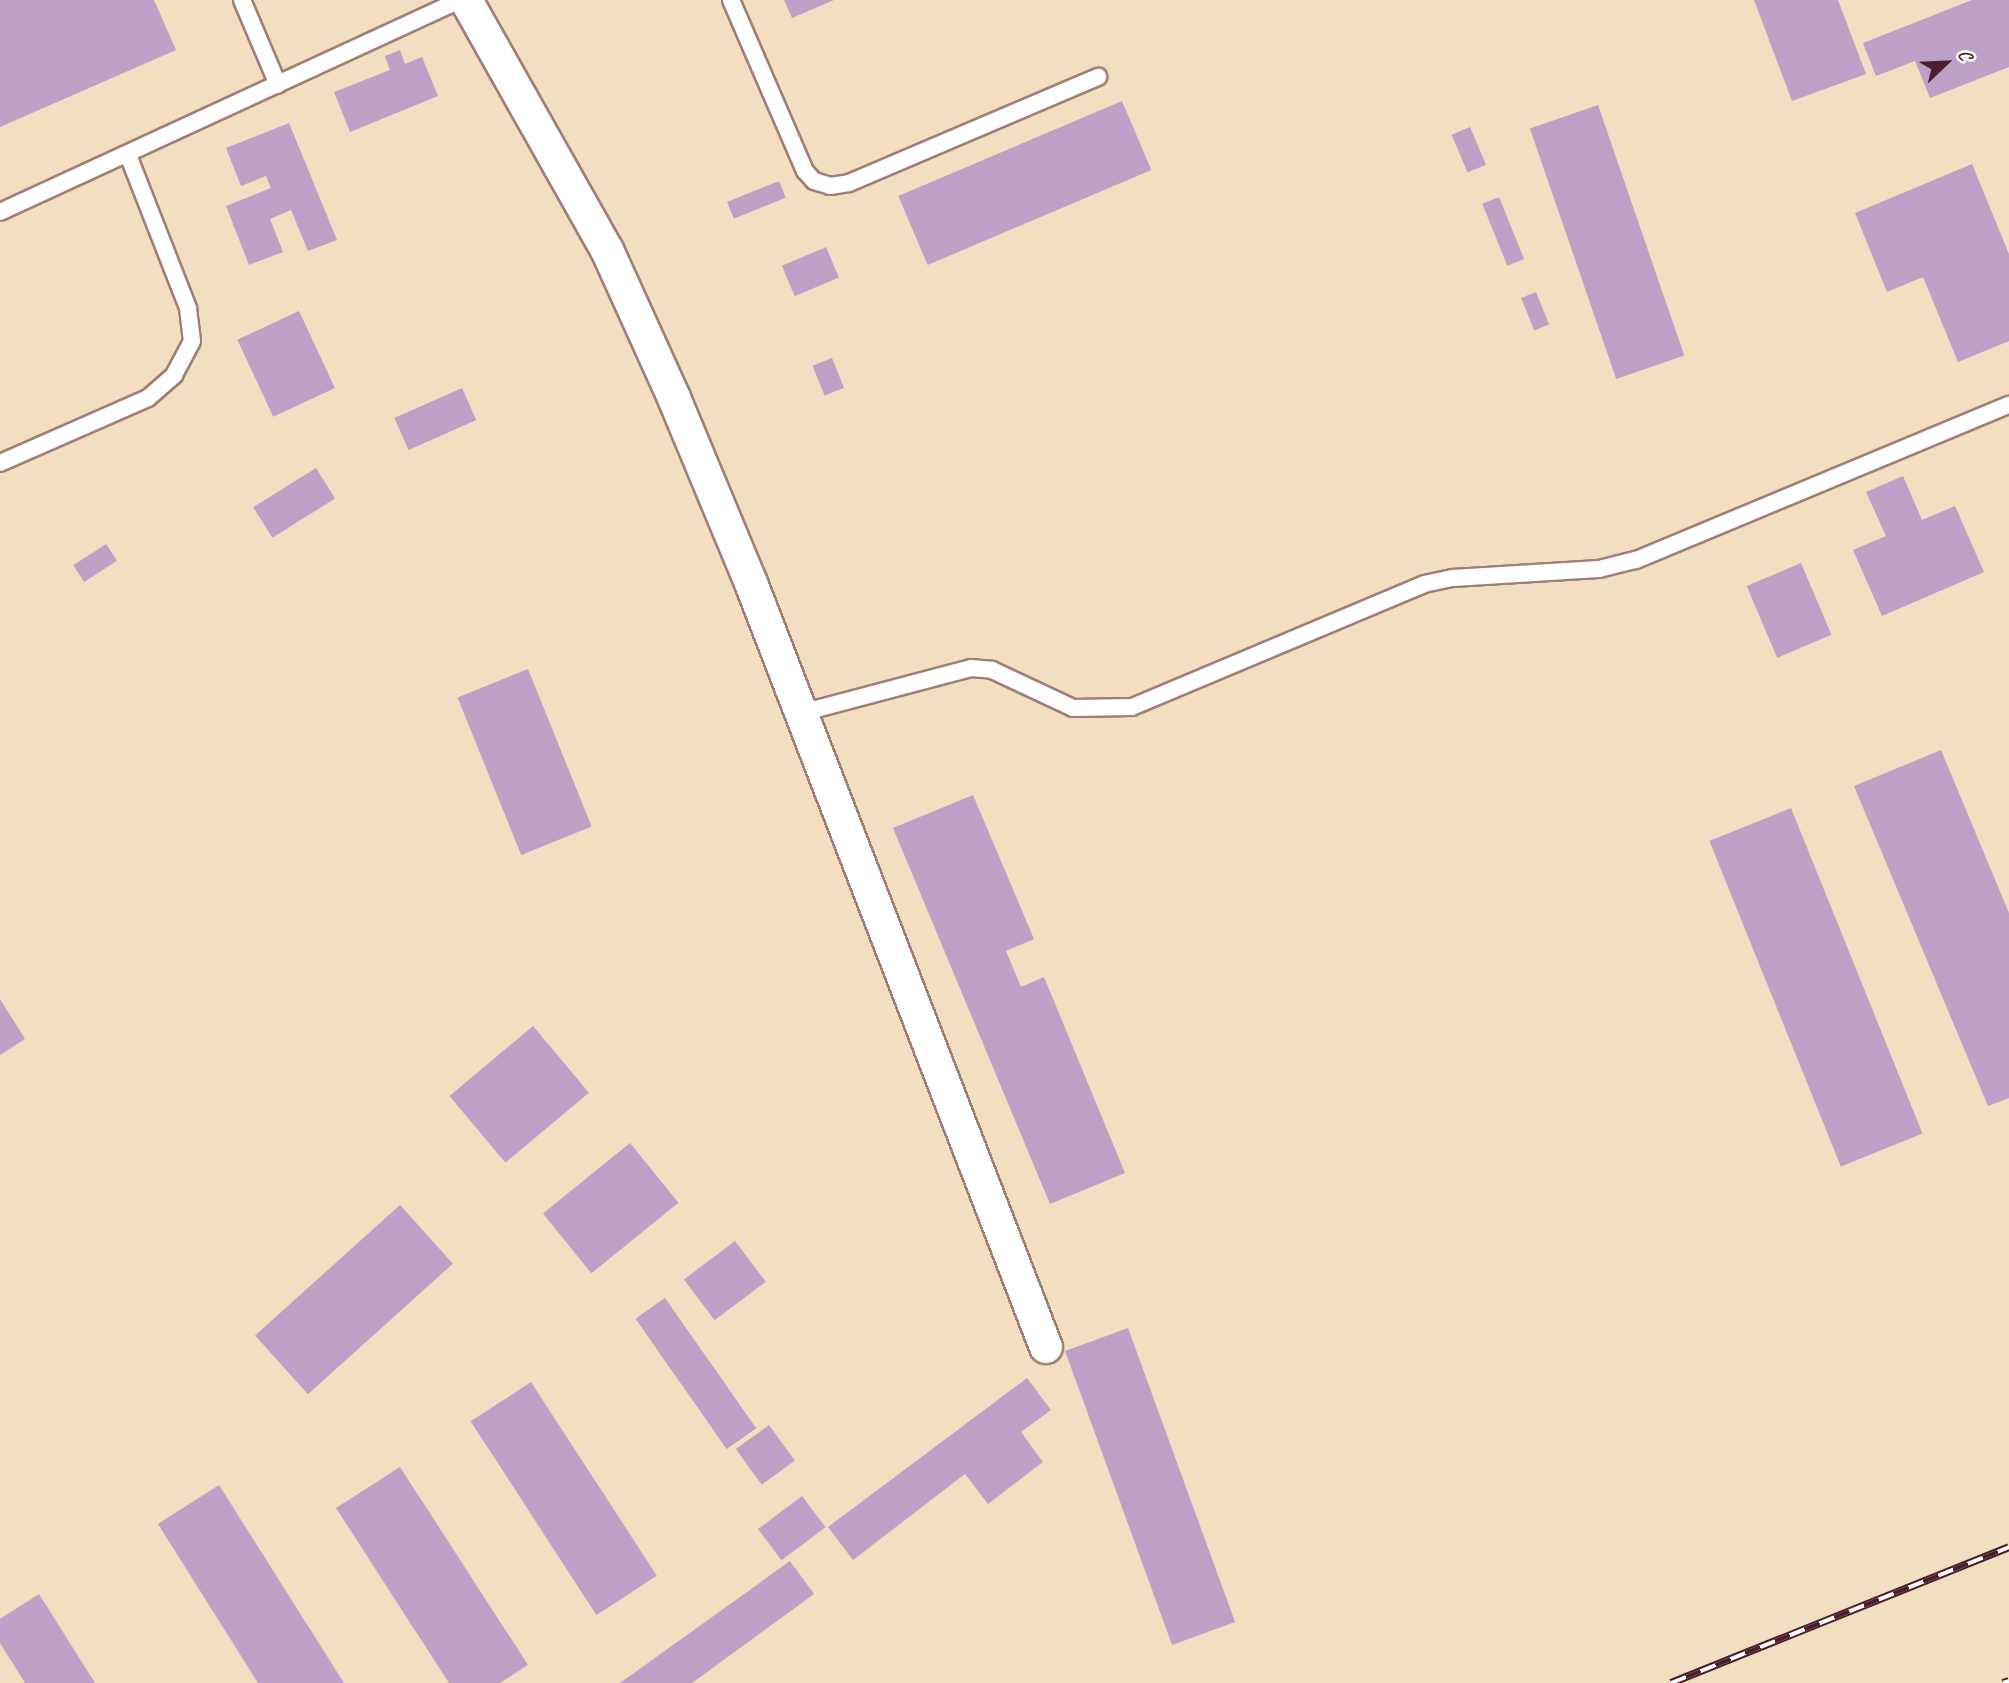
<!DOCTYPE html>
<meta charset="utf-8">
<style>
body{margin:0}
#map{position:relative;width:2009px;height:1683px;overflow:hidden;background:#f2dec1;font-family:Caveat,sans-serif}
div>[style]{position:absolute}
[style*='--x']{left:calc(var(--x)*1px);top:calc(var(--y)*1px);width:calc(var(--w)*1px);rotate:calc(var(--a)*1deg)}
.building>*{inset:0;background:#bda0c5;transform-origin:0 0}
.roads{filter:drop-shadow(2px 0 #9e7e76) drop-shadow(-2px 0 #9e7e76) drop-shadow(0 2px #9e7e76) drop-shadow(0 -2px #9e7e76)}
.lane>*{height:16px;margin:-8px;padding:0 8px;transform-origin:8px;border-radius:8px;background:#fff}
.street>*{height:32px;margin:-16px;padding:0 16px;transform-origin:16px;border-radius:16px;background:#fff}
.rail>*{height:8px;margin-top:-4px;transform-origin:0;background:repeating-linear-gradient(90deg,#fff 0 16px,#4a1f2b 0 32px);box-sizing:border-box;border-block:2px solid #4a1f2b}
span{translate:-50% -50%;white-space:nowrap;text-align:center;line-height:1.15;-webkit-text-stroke:7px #fff;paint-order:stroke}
.north{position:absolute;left:1911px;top:28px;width:70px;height:70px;-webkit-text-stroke:5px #fff;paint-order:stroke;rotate:67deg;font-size:19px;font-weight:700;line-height:28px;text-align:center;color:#4a1f2b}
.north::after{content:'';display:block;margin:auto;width:24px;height:32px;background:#4a1f2b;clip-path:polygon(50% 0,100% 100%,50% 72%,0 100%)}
</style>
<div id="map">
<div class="building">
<div style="clip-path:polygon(0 0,154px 0,176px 50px,0 127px)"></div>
<div style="clip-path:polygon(784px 0,834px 0,792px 18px)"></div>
<div style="clip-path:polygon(1754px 0,1838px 0,1866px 74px,1792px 101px)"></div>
<div style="clip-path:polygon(1972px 0,2009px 0,2009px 67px,1930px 98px,1915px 61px,1876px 76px,1863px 43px)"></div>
<div style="clip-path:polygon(400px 50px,405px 64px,422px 57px,438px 96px,350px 132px,334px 92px,390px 70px,385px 56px)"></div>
<div style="left:1122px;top:101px;width:75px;height:243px;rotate:67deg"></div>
<div style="left:1598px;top:105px;width:265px;height:72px;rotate:71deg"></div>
<div style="clip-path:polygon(289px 123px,337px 240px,308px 251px,291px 210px,270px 219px,283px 252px,249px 265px,226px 206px,271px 188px,266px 176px,241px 186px,226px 148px)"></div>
<div style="left:1470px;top:127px;width:41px;height:20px;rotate:67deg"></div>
<div style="clip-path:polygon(1972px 164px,2009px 254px,2009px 341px,1958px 362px,1923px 277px,1887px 292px,1855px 213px)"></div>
<div style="left:779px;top:181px;width:18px;height:56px;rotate:68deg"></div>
<div style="left:1499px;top:197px;width:67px;height:18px;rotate:68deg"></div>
<div style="left:826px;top:247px;width:33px;height:48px;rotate:67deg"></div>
<div style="left:1536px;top:292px;width:35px;height:16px;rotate:68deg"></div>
<div style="left:299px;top:311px;width:85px;height:68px;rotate:65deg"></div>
<div style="left:832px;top:358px;width:32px;height:21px;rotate:68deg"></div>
<div style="left:462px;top:388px;width:35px;height:74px;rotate:66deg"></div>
<div style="left:316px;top:468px;width:36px;height:74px;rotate:58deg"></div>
<div style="clip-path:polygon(1903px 476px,1922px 520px,1955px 506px,1984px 572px,1882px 616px,1853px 550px,1886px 536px,1866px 492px)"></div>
<div style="left:106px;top:544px;width:20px;height:39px;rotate:57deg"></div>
<div style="left:1801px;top:563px;width:78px;height:59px;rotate:67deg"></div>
<div style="left:528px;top:669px;width:170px;height:76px;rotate:68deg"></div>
<div style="clip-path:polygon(1941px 750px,2009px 913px,2009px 1098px,1988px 1106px,1854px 786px)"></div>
<div style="clip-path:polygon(973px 795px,1034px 939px,1006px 951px,1021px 987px,1044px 977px,1125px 1173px,1050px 1204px,893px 828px)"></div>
<div style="left:1791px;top:808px;width:351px;height:88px;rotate:68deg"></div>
<div style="clip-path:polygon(0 999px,25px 1039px,0 1055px)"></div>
<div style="left:533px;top:1026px;width:87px;height:109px;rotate:50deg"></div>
<div style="left:630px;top:1143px;width:77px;height:112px;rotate:51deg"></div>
<div style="left:400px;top:1205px;width:79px;height:195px;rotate:48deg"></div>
<div style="left:735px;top:1241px;width:51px;height:64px;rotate:53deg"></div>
<div style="left:665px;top:1298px;width:159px;height:36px;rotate:55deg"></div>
<div style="left:1128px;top:1328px;width:313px;height:67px;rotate:70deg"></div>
<div style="clip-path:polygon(1027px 1378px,1051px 1410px,1021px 1432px,1043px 1462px,988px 1504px,965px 1474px,853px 1560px,828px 1527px)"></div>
<div style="left:531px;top:1382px;width:231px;height:72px;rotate:57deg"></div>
<div style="left:769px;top:1425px;width:44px;height:41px;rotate:54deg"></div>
<div style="clip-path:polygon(400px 1467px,528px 1665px,500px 1683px,449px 1683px,336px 1508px)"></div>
<div style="clip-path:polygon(219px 1485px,344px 1683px,258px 1683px,158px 1524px)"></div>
<div style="left:802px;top:1496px;width:39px;height:55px;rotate:53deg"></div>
<div style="clip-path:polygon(790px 1561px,814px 1594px,692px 1683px,620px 1683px)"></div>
<div style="clip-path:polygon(39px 1594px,95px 1683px,25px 1683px,0 1643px,0 1619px)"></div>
</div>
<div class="roads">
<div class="lane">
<div style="--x:242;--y:0;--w:92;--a:67"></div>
<div style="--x:731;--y:0;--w:186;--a:66.6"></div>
<div style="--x:805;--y:171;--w:13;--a:48"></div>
<div style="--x:814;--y:181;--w:17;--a:17"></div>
<div style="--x:830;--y:186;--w:19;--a:-9"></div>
<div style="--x:849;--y:183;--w:271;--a:-23.1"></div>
<div style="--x:0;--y:212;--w:507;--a:-24.74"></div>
<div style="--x:0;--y:463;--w:162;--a:-23.7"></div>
<div style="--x:148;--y:398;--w:35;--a:-41"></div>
<div style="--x:174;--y:375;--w:38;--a:-62"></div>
<div style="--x:192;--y:341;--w:33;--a:-97"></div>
<div style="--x:188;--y:308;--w:164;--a:-111.4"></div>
<div style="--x:801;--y:713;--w:176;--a:-14.8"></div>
<div style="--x:971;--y:668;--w:21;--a:5"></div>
<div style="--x:992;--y:670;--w:89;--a:25.1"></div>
<div style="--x:1073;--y:708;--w:59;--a:-1"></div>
<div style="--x:1132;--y:707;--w:317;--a:-22.8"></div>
<div style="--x:1424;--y:584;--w:30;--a:-12"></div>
<div style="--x:1453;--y:578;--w:146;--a:-3.5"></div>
<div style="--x:1599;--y:569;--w:38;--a:-14"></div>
<div style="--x:1636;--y:560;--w:404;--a:-22.6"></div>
</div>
<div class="street">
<div style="--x:466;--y:0;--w:287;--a:60.6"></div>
<div style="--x:607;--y:250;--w:162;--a:65.6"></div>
<div style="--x:674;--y:398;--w:200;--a:67.4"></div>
<div style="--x:751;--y:583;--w:819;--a:68.89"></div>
</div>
</div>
<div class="rail">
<div style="--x:1671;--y:1683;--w:364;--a:-21.9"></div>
<div style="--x:2003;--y:1683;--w:6;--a:-18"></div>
</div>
<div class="north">С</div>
</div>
